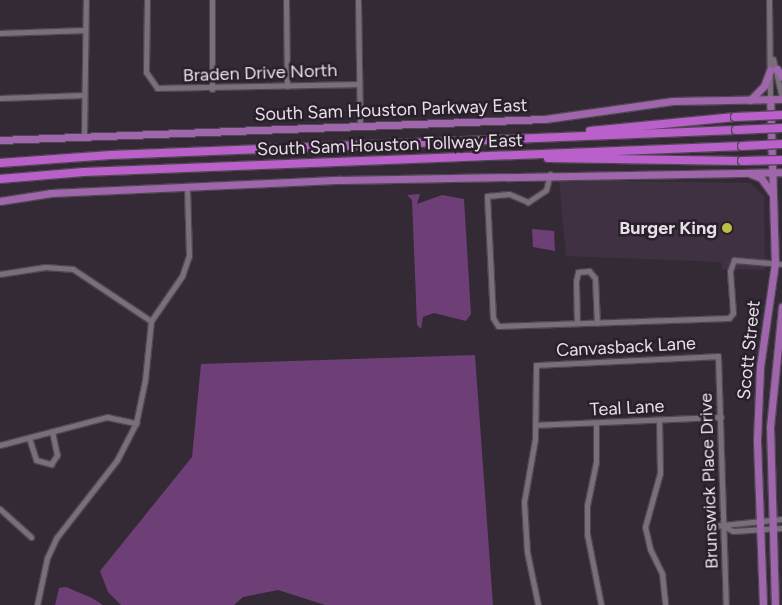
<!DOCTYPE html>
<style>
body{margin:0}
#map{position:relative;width:782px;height:605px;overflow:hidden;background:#342a36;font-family:Figtree,sans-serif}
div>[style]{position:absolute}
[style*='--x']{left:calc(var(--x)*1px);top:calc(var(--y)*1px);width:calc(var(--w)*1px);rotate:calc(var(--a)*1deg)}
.built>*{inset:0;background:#3f3042}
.water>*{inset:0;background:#6d3f76}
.roads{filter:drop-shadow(1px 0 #514752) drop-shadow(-1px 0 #514752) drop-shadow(0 1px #514752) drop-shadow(0 -1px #514752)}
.minor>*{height:5px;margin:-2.5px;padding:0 2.5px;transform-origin:2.5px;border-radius:2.5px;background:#7a6e7c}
.major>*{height:7px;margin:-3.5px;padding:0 3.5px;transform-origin:3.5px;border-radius:3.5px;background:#a066ab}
.highway>*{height:8px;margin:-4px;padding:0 4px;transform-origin:4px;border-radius:4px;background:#b960ca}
.bridges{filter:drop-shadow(1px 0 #514752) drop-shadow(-1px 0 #514752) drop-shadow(0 1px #514752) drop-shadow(0 -1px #514752)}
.highway-bridge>*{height:8px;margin:-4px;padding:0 4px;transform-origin:4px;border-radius:4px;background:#b960ca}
.dots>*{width:14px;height:14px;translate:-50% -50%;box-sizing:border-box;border:2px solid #2a202c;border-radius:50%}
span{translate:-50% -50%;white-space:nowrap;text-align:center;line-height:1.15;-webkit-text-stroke:5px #2a202c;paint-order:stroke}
.street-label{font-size:18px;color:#e6dfe7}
.poi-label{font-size:18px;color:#e6dfe7;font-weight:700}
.right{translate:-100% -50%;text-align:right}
</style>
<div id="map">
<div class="built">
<div style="clip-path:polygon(559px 180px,750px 183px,764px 196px,765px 270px,722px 269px,721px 262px,566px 256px)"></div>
</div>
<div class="water">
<div style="clip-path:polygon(420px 194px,417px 204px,442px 195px,464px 199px,471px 314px,466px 321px,434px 313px,423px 317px,421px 329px,417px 325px,412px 200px,407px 195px)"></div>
<div style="clip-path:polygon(532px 229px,554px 231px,555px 251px,533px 247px)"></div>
<div style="clip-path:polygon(475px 355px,493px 605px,325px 605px,278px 590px,243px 597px,234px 605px,121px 605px,108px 592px,100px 571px,192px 457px,201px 364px)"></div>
<div style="clip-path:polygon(66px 587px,92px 598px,103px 605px,55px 605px,59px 588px)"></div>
</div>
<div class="roads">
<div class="minor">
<div style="--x:147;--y:0;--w:72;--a:90.8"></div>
<div style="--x:146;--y:72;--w:19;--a:55"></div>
<div style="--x:157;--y:88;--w:202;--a:-1.1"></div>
<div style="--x:212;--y:0;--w:89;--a:90"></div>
<div style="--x:286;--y:0;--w:86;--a:89.3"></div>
<div style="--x:358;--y:0;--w:126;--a:89.1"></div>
<div style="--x:769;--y:0;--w:99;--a:89.4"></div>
<div style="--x:0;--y:33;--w:85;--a:-2"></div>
<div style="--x:773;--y:59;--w:39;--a:77"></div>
<div style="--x:0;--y:98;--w:84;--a:-2"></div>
<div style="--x:84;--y:136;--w:136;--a:-89.2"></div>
<div style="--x:550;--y:174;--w:16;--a:104"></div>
<div style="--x:546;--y:190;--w:22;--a:146"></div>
<div style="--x:528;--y:202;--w:21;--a:-157"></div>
<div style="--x:509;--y:194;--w:22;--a:175"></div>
<div style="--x:487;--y:196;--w:122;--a:87.2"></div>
<div style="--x:493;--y:318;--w:9;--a:58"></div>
<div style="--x:498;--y:326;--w:231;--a:-2"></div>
<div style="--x:729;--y:318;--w:6;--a:-51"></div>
<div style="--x:733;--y:313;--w:42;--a:-94.1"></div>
<div style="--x:730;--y:271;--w:12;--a:-70"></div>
<div style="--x:734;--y:260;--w:48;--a:4.8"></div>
<div style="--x:0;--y:274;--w:46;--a:-8.8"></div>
<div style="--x:45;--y:267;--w:28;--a:4"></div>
<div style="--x:73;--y:269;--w:94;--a:33.7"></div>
<div style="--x:577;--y:323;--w:42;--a:-91.4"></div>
<div style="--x:576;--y:281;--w:9;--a:-77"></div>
<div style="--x:578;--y:272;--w:11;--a:-5"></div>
<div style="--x:589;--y:271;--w:9;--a:49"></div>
<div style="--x:595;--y:278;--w:45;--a:87.5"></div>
<div style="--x:659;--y:420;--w:53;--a:88.9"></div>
<div style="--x:660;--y:473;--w:56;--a:105.5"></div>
<div style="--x:645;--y:527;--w:23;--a:77"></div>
<div style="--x:650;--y:549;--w:28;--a:64"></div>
<div style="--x:662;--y:574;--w:31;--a:84"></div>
<div style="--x:596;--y:423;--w:39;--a:90"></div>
<div style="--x:596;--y:462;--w:45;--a:101.6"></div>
<div style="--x:587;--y:506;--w:28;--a:90"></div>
<div style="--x:587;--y:534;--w:72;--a:78.8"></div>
<div style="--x:535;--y:425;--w:186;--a:-2.5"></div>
<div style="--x:29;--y:438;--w:23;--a:72"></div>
<div style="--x:36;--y:460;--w:16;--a:15"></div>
<div style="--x:51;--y:464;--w:11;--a:-56"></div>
<div style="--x:57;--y:455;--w:24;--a:-102"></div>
<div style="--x:0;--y:445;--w:111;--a:-14.7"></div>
<div style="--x:107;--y:417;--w:30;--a:12"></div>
<div style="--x:0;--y:509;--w:42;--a:42.1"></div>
<div style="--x:713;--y:526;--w:69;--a:-5.8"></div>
<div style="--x:724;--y:526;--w:10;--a:29"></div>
<div style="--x:733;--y:531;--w:49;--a:-3.5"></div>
<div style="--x:37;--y:605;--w:48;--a:-78"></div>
<div style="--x:47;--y:558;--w:23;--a:-65"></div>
<div style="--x:57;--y:537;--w:98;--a:-52.1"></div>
<div style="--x:117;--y:460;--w:42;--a:-62.8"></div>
<div style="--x:136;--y:423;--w:44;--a:-78.2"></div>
<div style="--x:145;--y:380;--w:59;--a:-84.2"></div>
<div style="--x:151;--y:321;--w:55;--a:-55.4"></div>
<div style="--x:182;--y:276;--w:21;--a:-71"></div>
<div style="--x:189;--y:256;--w:69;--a:-91.7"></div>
<div style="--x:538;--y:605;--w:54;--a:-101.7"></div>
<div style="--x:527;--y:552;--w:50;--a:-93.4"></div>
<div style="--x:524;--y:502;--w:64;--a:-80.1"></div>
<div style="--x:535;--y:439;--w:74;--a:-89.2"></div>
<div style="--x:536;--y:365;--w:182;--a:-2.8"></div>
<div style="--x:718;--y:356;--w:249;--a:88.2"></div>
</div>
<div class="major">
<div style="--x:777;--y:69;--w:9;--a:58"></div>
<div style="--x:750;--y:100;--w:20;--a:-45"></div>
<div style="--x:764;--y:86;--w:17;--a:-69"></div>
<div style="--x:0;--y:140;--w:545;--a:-2.21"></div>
<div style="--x:545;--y:119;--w:129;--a:-8"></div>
<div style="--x:673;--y:101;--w:109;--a:-1.1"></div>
<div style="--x:751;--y:174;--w:11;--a:22"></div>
<div style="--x:761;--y:178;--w:19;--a:54"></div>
<div style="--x:0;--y:201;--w:52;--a:-8.9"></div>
<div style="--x:51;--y:193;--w:290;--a:-2.6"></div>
<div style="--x:341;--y:180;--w:441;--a:-1"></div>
<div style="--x:763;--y:605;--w:166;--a:-92.1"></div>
<div style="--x:757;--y:439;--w:72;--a:-87.6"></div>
<div style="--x:760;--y:367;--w:105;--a:-81.8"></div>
<div style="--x:775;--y:263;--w:164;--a:-91.7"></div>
<div style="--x:775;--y:605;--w:178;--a:-91.6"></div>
<div style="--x:770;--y:427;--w:121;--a:-84.3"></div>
</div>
<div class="highway">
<div style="--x:590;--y:131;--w:146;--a:-5.5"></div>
<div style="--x:548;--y:158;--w:194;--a:0.9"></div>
<div style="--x:0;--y:163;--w:111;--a:-4.1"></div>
<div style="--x:111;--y:155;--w:625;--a:-2.29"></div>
<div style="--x:0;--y:179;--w:84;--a:-4.8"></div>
<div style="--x:84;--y:172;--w:659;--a:-2.26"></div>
</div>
</div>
<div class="bridges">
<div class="highway-bridge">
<div style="--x:735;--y:117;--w:47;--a:-2.4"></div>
<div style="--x:736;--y:130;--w:46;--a:-2.5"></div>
<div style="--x:742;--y:146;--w:40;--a:-2.9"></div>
<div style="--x:742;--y:161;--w:40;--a:-1.4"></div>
</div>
</div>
<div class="dots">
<div style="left:727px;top:228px;background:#bcbf44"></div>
</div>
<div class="street-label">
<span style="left:260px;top:73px;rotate:-2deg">Braden Drive North</span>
<span style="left:391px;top:110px;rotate:-2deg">South Sam Houston Parkway East</span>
<span style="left:390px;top:145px;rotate:-2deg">South Sam Houston Tollway East</span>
<span style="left:626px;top:347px;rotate:-3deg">Canvasback Lane</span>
<span style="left:749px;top:350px;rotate:-84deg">Scott Street</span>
<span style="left:627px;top:408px;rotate:-3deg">Teal Lane</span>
<span style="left:709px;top:481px;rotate:-92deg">Brunswick Place Drive</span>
</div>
<div class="poi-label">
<span class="right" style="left:717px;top:228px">Burger King</span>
</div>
</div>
